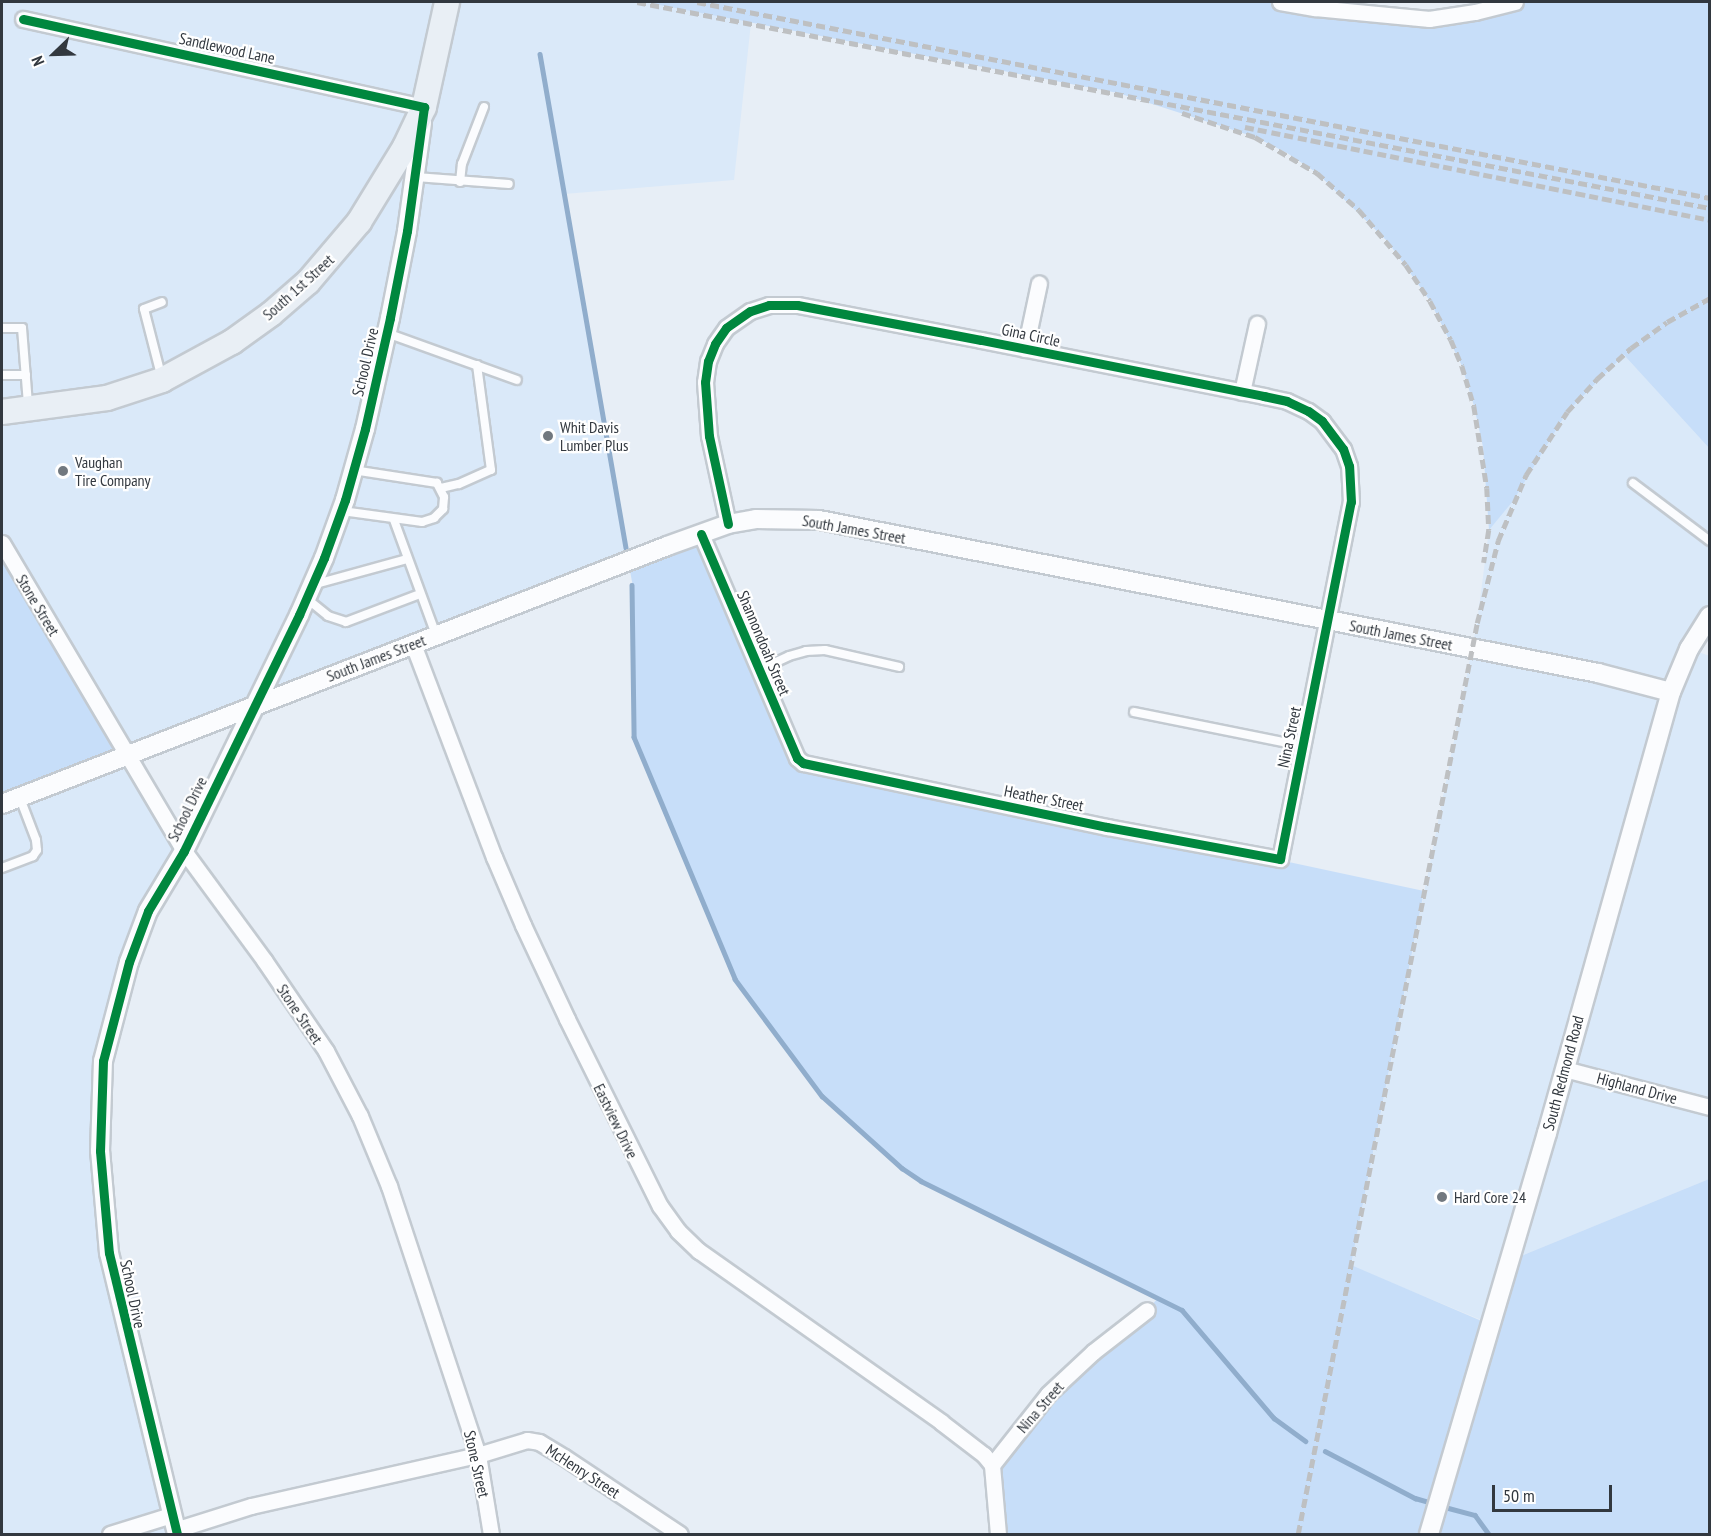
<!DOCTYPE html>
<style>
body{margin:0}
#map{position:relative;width:1711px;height:1536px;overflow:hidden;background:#e7eef6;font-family:"PT Sans Narrow",sans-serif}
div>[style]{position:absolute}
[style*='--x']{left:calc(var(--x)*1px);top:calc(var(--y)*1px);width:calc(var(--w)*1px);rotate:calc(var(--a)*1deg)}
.built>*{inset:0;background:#dae9f9}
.green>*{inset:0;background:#c7def9}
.stream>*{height:4.5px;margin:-2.25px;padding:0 2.25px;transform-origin:2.25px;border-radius:2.25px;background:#90adcc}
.roads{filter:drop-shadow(2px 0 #c3cad1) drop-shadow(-2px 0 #c3cad1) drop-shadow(0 2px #c3cad1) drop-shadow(0 -2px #c3cad1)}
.service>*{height:8px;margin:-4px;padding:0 4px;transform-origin:4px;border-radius:4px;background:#fbfcfe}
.minor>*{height:15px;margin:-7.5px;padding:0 7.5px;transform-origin:7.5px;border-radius:7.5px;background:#fbfcfe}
.tertiary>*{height:18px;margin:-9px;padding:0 9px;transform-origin:9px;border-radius:9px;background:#fbfcfe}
.primary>*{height:24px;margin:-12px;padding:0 12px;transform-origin:12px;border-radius:12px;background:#e9eff5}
.rail>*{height:4.5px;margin-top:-2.25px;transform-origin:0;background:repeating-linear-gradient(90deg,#bec0c2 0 9px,transparent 0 13.5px)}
.cycleway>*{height:9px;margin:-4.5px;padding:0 4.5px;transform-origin:4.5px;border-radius:4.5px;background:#00873e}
.dots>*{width:16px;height:16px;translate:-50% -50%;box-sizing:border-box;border:3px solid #fff;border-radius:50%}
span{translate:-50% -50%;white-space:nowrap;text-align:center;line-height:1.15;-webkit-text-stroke:4.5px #fff;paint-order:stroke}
.street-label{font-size:16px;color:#32383f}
.poi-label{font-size:16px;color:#32383f}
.left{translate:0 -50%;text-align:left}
.frame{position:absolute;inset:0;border:3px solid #32383f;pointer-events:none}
.north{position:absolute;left:24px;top:24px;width:60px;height:60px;-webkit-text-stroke:4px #fff;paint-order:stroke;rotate:247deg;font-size:16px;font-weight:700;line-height:24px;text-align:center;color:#32383f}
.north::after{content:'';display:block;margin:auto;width:21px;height:27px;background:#32383f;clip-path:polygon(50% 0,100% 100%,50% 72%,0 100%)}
.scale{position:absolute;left:1492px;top:1485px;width:120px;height:27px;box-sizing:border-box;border:3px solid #32383f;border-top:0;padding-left:8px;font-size:18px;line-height:21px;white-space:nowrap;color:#32383f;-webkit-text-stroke:4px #fff;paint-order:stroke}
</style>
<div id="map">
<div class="built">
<div style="clip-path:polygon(2px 2px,652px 2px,751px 23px,734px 180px,564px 194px,628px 560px,127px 757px,184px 851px,148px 911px,107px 1037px,103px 1205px,177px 1534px,2px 1534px)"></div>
<div style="clip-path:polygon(1624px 355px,1709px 448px,1709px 616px,1689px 649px,1710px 656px,1709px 1179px,1509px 1261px,1491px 1324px,1351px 1266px,1477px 623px,1489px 530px,1567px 412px,1597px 379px)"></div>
</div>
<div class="green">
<div style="clip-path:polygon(644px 2px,1280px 2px,1396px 17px,1515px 2px,1709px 2px,1709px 448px,1624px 355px,1567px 412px,1513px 501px,1489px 530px,1483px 447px,1474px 406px,1462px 366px,1430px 301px,1388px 242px,1317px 173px,1287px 153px,1255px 137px,1118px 93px)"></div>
<div style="clip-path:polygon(701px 534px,797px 757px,1424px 891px,1351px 1265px,1491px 1325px,1509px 1261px,1709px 1179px,1709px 1534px,998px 1534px,992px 1465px,1081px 1362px,1147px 1310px,1159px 1297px,921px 1181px,902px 1168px,822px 1096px,735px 979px,634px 737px,633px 587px,628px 560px)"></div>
<div style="clip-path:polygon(2px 544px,127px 757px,2px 804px)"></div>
</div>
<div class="stream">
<div style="--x:540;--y:54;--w:501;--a:80.12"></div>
<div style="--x:632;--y:585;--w:152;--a:89.2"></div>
<div style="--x:634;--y:737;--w:262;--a:67.3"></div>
<div style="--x:735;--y:979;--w:146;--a:53.4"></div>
<div style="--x:822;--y:1096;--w:108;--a:42"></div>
<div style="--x:902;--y:1168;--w:23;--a:34"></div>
<div style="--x:921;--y:1181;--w:291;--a:26.3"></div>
<div style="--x:1182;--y:1310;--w:142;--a:49.6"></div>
<div style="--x:1274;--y:1418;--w:39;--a:36"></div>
<div style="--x:1325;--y:1451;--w:102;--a:27.6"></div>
<div style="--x:1415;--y:1498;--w:19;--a:16"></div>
<div style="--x:1441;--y:1506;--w:35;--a:15"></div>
<div style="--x:1475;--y:1515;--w:24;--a:54"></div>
</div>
<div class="roads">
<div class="service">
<div style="--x:416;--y:177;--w:93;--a:4.3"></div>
<div style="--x:460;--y:182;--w:18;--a:-84"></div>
<div style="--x:462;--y:164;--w:61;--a:-68.9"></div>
<div style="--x:2;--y:328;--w:20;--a:0"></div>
<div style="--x:22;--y:328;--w:77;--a:85.5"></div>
<div style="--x:387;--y:333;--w:138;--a:19.9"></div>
<div style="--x:2;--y:375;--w:24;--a:0"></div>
<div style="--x:161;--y:375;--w:68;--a:-104.4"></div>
<div style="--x:144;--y:309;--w:19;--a:-21"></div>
<div style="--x:1633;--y:483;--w:96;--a:37"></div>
<div style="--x:441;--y:488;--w:18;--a:-13"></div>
<div style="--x:459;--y:484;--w:35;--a:-24"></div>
<div style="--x:491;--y:470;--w:106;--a:-97.6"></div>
<div style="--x:342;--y:511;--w:81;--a:7.8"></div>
<div style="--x:422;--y:522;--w:13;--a:-18"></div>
<div style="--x:434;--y:518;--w:13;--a:-45"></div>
<div style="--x:443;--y:509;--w:12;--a:-85"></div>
<div style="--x:444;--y:497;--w:16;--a:-117"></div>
<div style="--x:437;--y:483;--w:85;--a:-171.2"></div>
<div style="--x:394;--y:520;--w:122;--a:69.9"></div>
<div style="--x:316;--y:584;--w:94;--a:-15.4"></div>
<div style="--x:306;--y:598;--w:28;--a:39"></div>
<div style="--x:328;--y:616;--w:19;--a:18"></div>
<div style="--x:346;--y:622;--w:79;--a:-20.7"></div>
<div style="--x:759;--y:670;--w:33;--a:-25"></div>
<div style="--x:789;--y:656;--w:18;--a:-16"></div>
<div style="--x:806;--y:651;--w:19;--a:-3"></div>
<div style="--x:825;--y:650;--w:76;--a:12.9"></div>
<div style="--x:1134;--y:712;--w:172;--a:11.4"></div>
<div style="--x:2;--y:868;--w:33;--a:-21"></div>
<div style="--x:33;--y:856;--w:7;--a:-56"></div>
<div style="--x:37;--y:850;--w:10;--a:-96"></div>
<div style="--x:36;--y:840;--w:45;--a:-110.9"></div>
</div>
<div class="minor">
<div style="--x:1280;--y:2;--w:36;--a:10"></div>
<div style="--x:1315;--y:8;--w:115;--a:5.5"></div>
<div style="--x:1429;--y:19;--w:47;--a:-8.7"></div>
<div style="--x:1475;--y:12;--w:41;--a:-14"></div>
<div style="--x:23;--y:19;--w:411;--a:12.4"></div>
<div style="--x:1025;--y:349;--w:67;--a:-78"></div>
<div style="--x:1242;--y:392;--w:70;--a:-77.6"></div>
<div style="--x:701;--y:534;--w:244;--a:66.8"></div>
<div style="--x:797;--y:758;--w:8;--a:40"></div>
<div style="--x:803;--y:763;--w:311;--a:11.9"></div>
<div style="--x:1107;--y:827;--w:176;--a:10.5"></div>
<div style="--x:1280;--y:859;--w:364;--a:-78.8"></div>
<div style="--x:1351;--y:502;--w:36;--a:-93"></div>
<div style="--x:1349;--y:466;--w:18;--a:-109"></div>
<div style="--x:1343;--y:449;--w:35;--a:-127"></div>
<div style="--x:1322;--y:421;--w:17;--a:-144"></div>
<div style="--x:1308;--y:411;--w:23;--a:-155"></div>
<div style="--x:1287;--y:401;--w:24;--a:-168"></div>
<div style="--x:1264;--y:396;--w:288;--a:-168.8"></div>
<div style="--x:981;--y:340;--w:187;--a:-169.2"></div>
<div style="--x:797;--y:305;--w:28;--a:180"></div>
<div style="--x:769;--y:305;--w:20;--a:162"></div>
<div style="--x:750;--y:311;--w:29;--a:145"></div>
<div style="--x:726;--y:328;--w:19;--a:125"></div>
<div style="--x:715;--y:344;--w:18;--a:112"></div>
<div style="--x:708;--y:361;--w:21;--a:98"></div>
<div style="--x:705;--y:382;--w:54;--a:85.8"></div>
<div style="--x:709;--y:436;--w:90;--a:77.8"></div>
<div style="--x:2;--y:543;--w:358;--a:59.4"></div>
<div style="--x:184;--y:851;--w:135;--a:53.7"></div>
<div style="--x:264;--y:960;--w:110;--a:55.7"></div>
<div style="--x:326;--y:1051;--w:73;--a:62.4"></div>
<div style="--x:360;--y:1116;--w:76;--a:67.5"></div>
<div style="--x:389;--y:1186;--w:283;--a:71.7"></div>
<div style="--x:478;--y:1455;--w:80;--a:80.7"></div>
<div style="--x:413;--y:644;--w:228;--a:69.2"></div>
<div style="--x:494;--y:857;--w:74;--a:66.9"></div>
<div style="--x:523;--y:925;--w:104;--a:64.9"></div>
<div style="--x:567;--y:1019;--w:209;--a:63.6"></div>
<div style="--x:660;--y:1206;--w:31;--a:54"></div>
<div style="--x:678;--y:1231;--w:29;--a:44"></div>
<div style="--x:699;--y:1251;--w:296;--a:35.2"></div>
<div style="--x:941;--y:1422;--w:54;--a:37.5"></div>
<div style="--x:984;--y:1455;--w:13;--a:51"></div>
<div style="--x:1564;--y:1069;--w:151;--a:14.6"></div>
<div style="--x:175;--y:1530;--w:80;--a:-17.5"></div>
<div style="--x:251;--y:1506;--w:233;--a:-12.7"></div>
<div style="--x:478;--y:1455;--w:51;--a:-17"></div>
<div style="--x:527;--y:1440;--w:12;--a:9"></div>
<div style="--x:539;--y:1442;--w:29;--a:31"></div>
<div style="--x:564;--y:1457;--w:139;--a:33.6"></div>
<div style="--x:110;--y:1534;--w:64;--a:-17.3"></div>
<div style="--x:998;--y:1534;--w:69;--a:-95"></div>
<div style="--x:992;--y:1465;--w:90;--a:-51.7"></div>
<div style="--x:1048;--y:1394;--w:62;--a:-43"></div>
<div style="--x:1093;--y:1352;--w:68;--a:-37.9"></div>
</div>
<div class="tertiary">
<div style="--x:2;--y:804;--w:713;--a:-21.2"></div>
<div style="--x:667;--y:546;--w:65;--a:-19.8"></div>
<div style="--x:728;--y:524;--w:28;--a:-10"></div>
<div style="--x:756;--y:519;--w:63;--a:0.9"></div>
<div style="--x:819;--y:520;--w:794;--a:11.11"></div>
<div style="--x:1598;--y:673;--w:75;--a:14.6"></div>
<div style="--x:177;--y:1534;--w:289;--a:-103.6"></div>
<div style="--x:109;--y:1253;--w:102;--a:-95"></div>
<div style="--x:100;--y:1151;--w:90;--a:-88.1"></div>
<div style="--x:103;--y:1061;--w:102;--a:-75.3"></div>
<div style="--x:129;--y:962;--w:54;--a:-69.6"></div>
<div style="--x:148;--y:911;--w:70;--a:-59"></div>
<div style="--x:184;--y:851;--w:263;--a:-64"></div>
<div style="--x:299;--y:615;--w:62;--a:-66.3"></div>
<div style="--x:324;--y:558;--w:62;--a:-70.1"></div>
<div style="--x:345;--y:500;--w:74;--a:-74.3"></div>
<div style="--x:365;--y:429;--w:114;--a:-77.3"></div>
<div style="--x:390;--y:318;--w:89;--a:-78.9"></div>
<div style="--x:407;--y:231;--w:109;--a:-82.1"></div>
<div style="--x:1429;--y:1534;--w:418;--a:-73.6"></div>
<div style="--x:1547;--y:1133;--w:458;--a:-74.3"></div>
<div style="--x:1671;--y:692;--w:47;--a:-67.3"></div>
<div style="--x:1689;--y:649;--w:39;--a:-58"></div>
</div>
<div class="primary">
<div style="--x:2;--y:412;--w:106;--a:-7.6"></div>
<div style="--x:107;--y:398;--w:58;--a:-18.1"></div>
<div style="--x:162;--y:380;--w:80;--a:-28.5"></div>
<div style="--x:232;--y:342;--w:48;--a:-35.7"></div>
<div style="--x:271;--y:314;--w:49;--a:-40.9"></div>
<div style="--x:308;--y:282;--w:79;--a:-49.6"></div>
<div style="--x:359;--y:222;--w:88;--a:-58.5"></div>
<div style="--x:405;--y:147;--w:44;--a:-64.6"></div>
<div style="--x:424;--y:107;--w:107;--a:-77.6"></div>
</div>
</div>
<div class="rail">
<div style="--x:637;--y:2;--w:1093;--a:10.87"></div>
<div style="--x:697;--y:2;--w:1032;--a:10.95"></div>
<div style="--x:1182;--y:113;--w:77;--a:18.2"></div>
<div style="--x:1255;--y:137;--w:72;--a:30.1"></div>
<div style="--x:1317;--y:173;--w:56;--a:41.4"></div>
<div style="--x:1359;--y:210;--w:72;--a:49.5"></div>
<div style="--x:1406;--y:265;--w:43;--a:56.3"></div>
<div style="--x:1430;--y:301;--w:44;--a:61.7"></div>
<div style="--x:1451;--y:340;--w:28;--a:67"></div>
<div style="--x:1462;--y:366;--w:42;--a:73.3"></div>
<div style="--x:1474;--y:406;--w:83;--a:81"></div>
<div style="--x:1487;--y:488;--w:42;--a:87.3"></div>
<div style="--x:1489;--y:530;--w:33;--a:99"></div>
<div style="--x:1245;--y:127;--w:474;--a:11.3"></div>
<div style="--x:1298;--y:1534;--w:928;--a:-78.88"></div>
<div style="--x:1477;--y:623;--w:85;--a:-75.6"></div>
<div style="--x:1498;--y:541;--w:72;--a:-67"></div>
<div style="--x:1526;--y:475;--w:75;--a:-56.9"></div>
<div style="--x:1567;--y:412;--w:45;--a:-47.7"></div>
<div style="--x:1597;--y:379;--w:46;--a:-42.4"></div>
<div style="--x:1631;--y:348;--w:44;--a:-35.8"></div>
<div style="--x:1667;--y:322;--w:49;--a:-29.2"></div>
</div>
<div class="cycleway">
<div style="--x:23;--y:19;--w:411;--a:12.4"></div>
<div style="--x:424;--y:107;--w:125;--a:97.8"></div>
<div style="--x:407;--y:231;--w:89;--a:101.1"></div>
<div style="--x:390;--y:318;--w:114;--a:102.7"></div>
<div style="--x:365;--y:429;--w:74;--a:105.7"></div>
<div style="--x:345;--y:500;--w:62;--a:109.9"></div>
<div style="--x:324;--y:558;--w:62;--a:113.7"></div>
<div style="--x:299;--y:615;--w:263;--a:116"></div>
<div style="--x:184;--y:851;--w:70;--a:121"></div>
<div style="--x:148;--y:911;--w:54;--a:110.4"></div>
<div style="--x:129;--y:962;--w:102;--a:104.7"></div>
<div style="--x:103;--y:1061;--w:90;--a:91.9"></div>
<div style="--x:100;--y:1151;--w:102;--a:85"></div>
<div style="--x:109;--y:1253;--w:289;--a:76.4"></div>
<div style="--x:701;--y:534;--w:244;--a:66.8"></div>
<div style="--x:797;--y:758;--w:8;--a:40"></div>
<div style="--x:803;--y:763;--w:311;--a:11.9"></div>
<div style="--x:1107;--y:827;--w:176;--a:10.5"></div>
<div style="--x:1280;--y:859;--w:364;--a:-78.8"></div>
<div style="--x:1351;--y:502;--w:36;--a:-93"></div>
<div style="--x:1349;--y:466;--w:18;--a:-109"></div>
<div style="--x:1343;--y:449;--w:35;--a:-127"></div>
<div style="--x:1322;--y:421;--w:17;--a:-144"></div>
<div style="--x:1308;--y:411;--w:23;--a:-155"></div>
<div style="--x:1287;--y:401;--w:24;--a:-168"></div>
<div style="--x:1264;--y:396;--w:288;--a:-168.8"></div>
<div style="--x:981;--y:340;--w:187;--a:-169.2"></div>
<div style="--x:797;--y:305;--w:28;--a:180"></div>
<div style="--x:769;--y:305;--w:20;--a:162"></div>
<div style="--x:750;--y:311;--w:29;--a:145"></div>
<div style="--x:726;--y:328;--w:19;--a:125"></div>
<div style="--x:715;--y:344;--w:18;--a:112"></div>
<div style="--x:708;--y:361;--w:21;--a:98"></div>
<div style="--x:705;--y:382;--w:54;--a:85.8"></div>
<div style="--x:709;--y:436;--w:90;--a:77.8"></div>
</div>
<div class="dots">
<div style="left:548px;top:436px;background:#71787f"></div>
<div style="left:63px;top:471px;background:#71787f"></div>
<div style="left:1442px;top:1197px;background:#71787f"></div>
</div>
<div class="street-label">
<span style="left:227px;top:48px;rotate:12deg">Sandlewood Lane</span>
<span style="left:298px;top:287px;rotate:-42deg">South 1st Street</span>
<span style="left:1031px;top:335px;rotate:12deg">Gina Circle</span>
<span style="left:365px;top:362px;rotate:-77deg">School Drive</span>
<span style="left:854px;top:529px;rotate:10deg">South James Street</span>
<span style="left:38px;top:605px;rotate:59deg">Stone Street</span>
<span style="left:1401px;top:635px;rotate:11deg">South James Street</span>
<span style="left:764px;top:643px;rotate:67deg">Shannondoah Street</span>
<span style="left:376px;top:658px;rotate:-21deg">South James Street</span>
<span style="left:1289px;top:737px;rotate:-78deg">Nina Street</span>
<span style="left:1044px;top:798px;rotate:11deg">Heather Street</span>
<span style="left:187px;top:809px;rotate:-64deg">School Drive</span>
<span style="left:300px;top:1014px;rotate:56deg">Stone Street</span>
<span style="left:1563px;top:1073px;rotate:-75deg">South Redmond Road</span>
<span style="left:1637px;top:1088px;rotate:15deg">Highland Drive</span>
<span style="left:616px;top:1121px;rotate:64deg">Eastview Drive</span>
<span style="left:133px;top:1294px;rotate:78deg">School Drive</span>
<span style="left:1040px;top:1407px;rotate:-49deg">Nina Street</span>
<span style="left:477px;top:1464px;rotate:77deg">Stone Street</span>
<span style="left:583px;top:1471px;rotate:33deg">McHenry Street</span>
</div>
<div class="poi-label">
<span class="left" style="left:560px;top:436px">Whit Davis<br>Lumber Plus</span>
<span class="left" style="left:75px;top:471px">Vaughan<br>Tire Company</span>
<span class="left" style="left:1454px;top:1197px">Hard Core 24</span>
</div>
<div class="frame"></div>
<div class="north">N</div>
<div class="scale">50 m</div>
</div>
